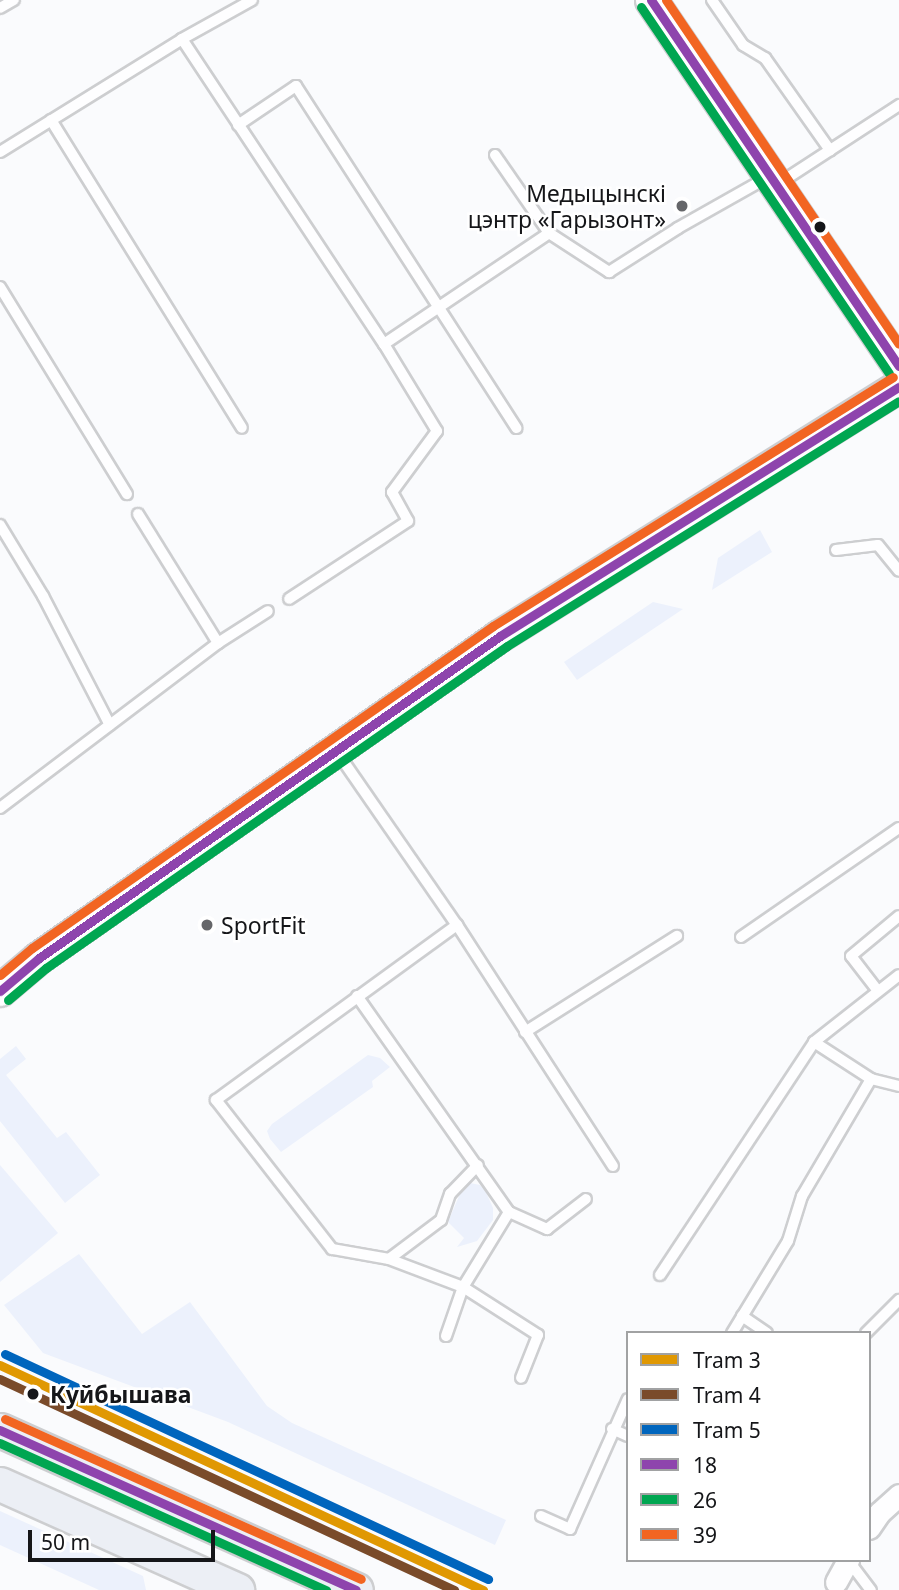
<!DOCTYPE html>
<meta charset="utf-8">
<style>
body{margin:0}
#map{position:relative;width:899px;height:1590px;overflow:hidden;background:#fafbfd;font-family:"Noto Sans",sans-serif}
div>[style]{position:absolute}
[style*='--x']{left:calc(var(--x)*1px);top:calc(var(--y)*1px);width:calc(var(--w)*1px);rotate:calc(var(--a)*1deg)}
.green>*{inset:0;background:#ecf1fc}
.roads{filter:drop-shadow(2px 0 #cdced0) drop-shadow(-2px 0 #cdced0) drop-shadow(0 2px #cdced0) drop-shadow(0 -2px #cdced0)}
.lane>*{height:10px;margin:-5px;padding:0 5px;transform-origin:5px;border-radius:5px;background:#fefeff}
.street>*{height:21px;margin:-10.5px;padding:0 10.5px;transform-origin:10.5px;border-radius:10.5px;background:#fefeff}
.secondary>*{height:30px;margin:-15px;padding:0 15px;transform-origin:15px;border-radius:15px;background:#fefeff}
.primary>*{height:33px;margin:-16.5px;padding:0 16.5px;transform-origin:16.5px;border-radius:16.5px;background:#eceff5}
.bus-1>*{height:9px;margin:-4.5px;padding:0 4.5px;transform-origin:4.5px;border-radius:4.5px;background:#8e44ad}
.bus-2>*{height:9px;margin:-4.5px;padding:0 4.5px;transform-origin:4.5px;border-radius:4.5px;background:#00a651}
.bus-3>*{height:9px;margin:-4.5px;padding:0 4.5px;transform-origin:4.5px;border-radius:4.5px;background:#f26522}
.tram-1>*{height:9px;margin:-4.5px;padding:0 4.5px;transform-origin:4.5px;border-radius:4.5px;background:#e09802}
.tram-2>*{height:9px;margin:-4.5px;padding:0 4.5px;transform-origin:4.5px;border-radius:4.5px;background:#7a4b2a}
.tram-3>*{height:9px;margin:-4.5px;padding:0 4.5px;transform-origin:4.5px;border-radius:4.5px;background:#0065bd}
.dots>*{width:19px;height:19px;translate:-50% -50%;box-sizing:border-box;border:4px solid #fff;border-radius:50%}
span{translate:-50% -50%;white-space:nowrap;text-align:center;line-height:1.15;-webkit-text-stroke:5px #fff;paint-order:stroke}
.poi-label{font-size:23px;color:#151619}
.right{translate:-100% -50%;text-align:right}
.left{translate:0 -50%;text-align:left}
.stop-label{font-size:23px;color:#151619;font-weight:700}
.legend{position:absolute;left:626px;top:1331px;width:245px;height:231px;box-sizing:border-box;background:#fff;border:2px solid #a1a2a3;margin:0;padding:9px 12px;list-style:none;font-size:21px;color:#151619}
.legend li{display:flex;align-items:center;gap:14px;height:35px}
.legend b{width:35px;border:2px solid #a1a2a3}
.scale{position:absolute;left:28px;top:1530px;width:187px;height:32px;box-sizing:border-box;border:4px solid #151619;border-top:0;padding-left:9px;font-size:21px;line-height:24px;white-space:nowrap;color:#151619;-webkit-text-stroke:5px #fff;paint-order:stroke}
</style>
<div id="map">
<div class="green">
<div style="clip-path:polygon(760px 530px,772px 552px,712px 590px,718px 558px)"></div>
<div style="clip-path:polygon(653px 602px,683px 609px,577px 680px,564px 662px)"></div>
<div style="clip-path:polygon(16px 1046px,26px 1059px,6px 1075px,57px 1138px,66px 1132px,100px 1175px,65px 1203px,0 1121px,0 1059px)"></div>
<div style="clip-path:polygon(368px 1055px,380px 1058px,390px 1067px,372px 1081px,373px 1087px,281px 1152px,270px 1139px,267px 1131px,272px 1124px)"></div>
<div style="clip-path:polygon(0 1165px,58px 1233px,0 1282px)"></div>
<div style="clip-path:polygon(470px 1183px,480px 1185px,486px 1192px,493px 1208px,493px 1220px,477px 1241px,457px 1247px,464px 1238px,448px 1222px,462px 1189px)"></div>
<div style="clip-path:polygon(79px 1254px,142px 1334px,190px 1302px,267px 1406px,292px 1423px,506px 1520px,495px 1545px,228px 1422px,43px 1353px,4px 1305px)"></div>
<div style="clip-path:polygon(0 1511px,143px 1576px,146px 1590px,99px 1590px,0 1545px)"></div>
</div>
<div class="roads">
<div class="lane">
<div style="--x:712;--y:0;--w:55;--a:55.4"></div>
<div style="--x:743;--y:45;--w:26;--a:31"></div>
<div style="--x:765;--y:58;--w:113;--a:54.8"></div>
<div style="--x:0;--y:8;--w:16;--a:-30"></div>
<div style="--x:182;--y:39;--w:366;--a:56.5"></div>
<div style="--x:384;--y:344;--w:102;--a:58.7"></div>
<div style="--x:437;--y:431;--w:76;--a:126.4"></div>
<div style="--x:392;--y:492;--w:33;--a:61"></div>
<div style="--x:408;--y:521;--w:142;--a:146.8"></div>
<div style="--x:51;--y:120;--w:362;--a:58.2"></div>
<div style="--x:238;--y:125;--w:70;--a:-33.9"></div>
<div style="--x:296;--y:86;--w:407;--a:57.2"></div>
<div style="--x:0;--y:152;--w:214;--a:-31.8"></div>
<div style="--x:182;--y:39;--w:80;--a:-29.1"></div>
<div style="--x:495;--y:155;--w:95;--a:55.3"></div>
<div style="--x:549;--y:233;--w:72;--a:33"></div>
<div style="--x:609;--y:272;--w:82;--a:-32.5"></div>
<div style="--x:678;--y:228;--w:106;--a:-29.5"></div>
<div style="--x:778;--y:184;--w:145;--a:-33.1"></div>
<div style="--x:0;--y:287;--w:243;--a:58.5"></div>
<div style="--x:384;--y:344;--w:199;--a:-33.9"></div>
<div style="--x:138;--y:514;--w:152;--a:58.2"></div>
<div style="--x:0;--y:525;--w:83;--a:58.8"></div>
<div style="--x:43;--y:596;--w:145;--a:62.6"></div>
<div style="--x:836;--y:550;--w:42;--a:-6.8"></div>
<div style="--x:878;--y:545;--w:33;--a:51"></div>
<div style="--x:337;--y:752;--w:211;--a:55.3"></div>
<div style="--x:457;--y:925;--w:287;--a:57.1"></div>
<div style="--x:0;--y:808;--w:273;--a:-37.1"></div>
<div style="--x:218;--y:643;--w:59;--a:-32.6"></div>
<div style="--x:741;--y:937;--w:192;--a:-34.6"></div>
<div style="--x:878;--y:991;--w:44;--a:-127.6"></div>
<div style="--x:851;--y:956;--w:62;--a:-39.8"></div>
<div style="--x:357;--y:996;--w:264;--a:54.9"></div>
<div style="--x:509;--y:1212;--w:88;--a:121.5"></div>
<div style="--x:463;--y:1287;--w:89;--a:32.6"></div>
<div style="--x:538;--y:1335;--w:46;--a:111.6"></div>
<div style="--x:525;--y:1032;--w:180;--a:-32.3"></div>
<div style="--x:814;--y:1042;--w:108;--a:-38.2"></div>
<div style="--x:871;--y:1079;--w:29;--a:14"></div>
<div style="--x:509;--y:1212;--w:42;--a:24.1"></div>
<div style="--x:547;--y:1229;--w:49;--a:-37.6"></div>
<div style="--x:389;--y:1259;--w:65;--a:-36.9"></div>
<div style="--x:441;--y:1220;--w:28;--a:-71"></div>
<div style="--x:450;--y:1194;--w:40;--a:-46"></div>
<div style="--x:660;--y:1275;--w:279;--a:-56.5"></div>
<div style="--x:814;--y:1042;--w:68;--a:33"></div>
<div style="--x:871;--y:1079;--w:136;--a:120.5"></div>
<div style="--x:802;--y:1196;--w:47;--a:107.3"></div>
<div style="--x:788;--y:1241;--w:108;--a:121.3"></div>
<div style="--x:742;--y:1316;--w:30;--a:34"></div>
<div style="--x:866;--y:1333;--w:47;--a:-45"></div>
<div style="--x:446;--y:1336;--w:52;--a:-70.9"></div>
<div style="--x:463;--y:1287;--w:79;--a:-159.3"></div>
<div style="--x:389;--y:1259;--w:58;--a:-170"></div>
<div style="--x:332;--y:1249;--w:189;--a:-127.9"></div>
<div style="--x:216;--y:1100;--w:298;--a:-36"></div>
<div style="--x:612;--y:1429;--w:17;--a:24"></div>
<div style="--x:541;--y:1516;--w:32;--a:24"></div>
<div style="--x:570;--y:1529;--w:142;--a:-66"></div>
<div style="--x:848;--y:1560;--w:38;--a:53"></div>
</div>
<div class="street">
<div style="--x:869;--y:1528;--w:18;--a:-56"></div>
<div style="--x:879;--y:1513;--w:27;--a:-42"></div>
<div style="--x:836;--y:1582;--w:25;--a:-61"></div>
</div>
<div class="secondary">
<div style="--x:651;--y:0;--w:442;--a:55.9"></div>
<div style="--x:0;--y:991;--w:51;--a:-40.2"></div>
<div style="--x:39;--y:958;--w:562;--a:-34.93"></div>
<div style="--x:500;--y:636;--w:470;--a:-32"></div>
</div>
<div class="primary">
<div style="--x:0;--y:1430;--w:390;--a:24.2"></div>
<div style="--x:0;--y:1484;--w:260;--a:24.1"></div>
</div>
</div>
<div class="bus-1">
<div style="--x:651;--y:0;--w:442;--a:55.9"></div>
<div style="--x:0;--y:991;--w:51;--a:-40.2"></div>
<div style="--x:39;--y:958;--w:562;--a:-34.93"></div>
<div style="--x:500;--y:636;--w:470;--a:-32"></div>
<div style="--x:0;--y:1430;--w:390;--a:24.2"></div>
</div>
<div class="bus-2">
<div style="--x:641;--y:7;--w:442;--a:55.9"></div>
<div style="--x:8;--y:1000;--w:50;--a:-40.1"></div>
<div style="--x:46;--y:968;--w:562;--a:-34.93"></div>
<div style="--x:507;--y:646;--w:462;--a:-32"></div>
<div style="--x:0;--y:1443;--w:358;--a:24.3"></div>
</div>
<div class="bus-3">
<div style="--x:666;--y:0;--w:415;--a:55.9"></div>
<div style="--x:0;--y:975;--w:42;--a:-40.2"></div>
<div style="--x:32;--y:948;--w:562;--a:-34.93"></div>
<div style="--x:493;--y:626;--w:471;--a:-31.9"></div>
<div style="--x:5;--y:1419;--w:390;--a:24.2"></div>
</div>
<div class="tram-1">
<div style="--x:0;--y:1365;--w:533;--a:24.98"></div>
</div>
<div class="tram-2">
<div style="--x:0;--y:1379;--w:501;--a:24.93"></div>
</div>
<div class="tram-3">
<div style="--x:5;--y:1354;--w:533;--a:24.98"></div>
</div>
<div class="dots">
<div style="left:682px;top:206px;background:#656669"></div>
<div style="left:820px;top:227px;background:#151619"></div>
<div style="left:207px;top:925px;background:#656669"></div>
<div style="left:33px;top:1394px;background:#151619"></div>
</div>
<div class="poi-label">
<span class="right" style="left:666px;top:206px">Медыцынскі<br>цэнтр «Гарызонт»</span>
<span class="left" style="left:221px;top:925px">SportFit</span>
</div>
<div class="stop-label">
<span class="left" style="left:50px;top:1394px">Куйбышава</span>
</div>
<ul class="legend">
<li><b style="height:9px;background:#e09802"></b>Tram 3</li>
<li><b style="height:9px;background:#7a4b2a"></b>Tram 4</li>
<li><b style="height:9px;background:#0065bd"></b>Tram 5</li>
<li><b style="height:9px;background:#8e44ad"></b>18</li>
<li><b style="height:9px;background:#00a651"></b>26</li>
<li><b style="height:9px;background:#f26522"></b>39</li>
</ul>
<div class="scale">50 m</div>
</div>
